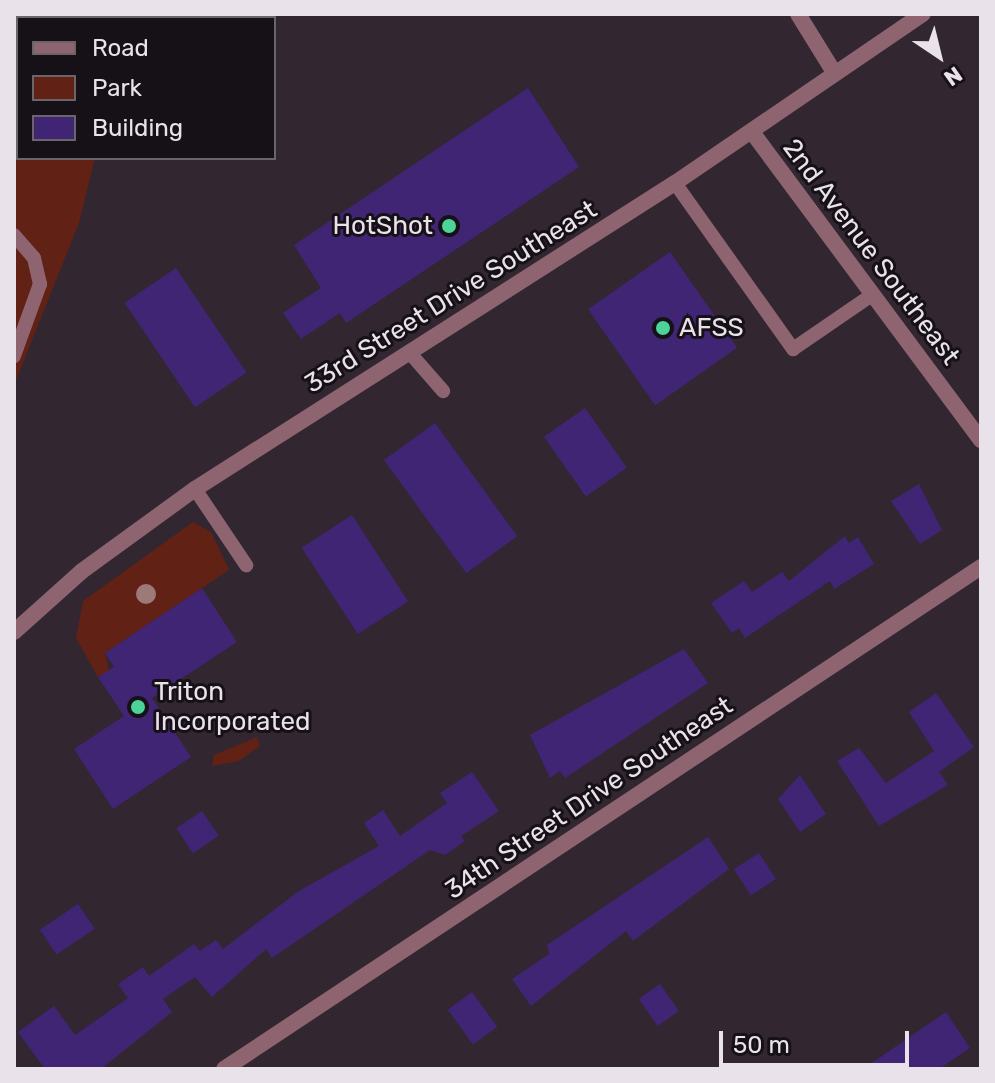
<!DOCTYPE html>
<style>
body{margin:0}
#map{position:relative;width:995px;height:1083px;overflow:hidden;background:#322631;font-family:Rubik,sans-serif}
div>[style]{position:absolute}
[style*='--x']{left:calc(var(--x)*1px);top:calc(var(--y)*1px);width:calc(var(--w)*1px);rotate:calc(var(--a)*1deg)}
.green>*{inset:0;background:#622115}
.building>*{inset:0;background:#402575;transform-origin:0 0}
.service>*{height:14px;margin:-7px;padding:0 7px;transform-origin:7px;border-radius:7px;background:#8f6471}
.minor>*{height:16px;margin:-8px;padding:0 8px;transform-origin:8px;border-radius:8px;background:#8f6471}
.trees>*{width:20px;height:20px;margin:-10px;border-radius:50%;background:#9d7a78}
.dots>*{width:22px;height:22px;translate:-50% -50%;box-sizing:border-box;border:4px solid #161116;border-radius:50%}
span{translate:-50% -50%;white-space:nowrap;text-align:center;line-height:1.15;-webkit-text-stroke:6px #161116;paint-order:stroke}
.poi-label{font-size:26px;color:#eae2ea}
.right{translate:-100% -50%;text-align:right}
.left{translate:0 -50%;text-align:left}
.street-label{font-size:26px;color:#eae2ea}
.frame{position:absolute;inset:0;border:16px solid #eae2ea;pointer-events:none}
.legend{position:absolute;left:16px;top:16px;width:260px;height:144px;box-sizing:border-box;background:#161116;border:2px solid #6b656b;margin:0;padding:10px 14px;list-style:none;font-size:24px;color:#eae2ea}
.legend li{display:flex;align-items:center;gap:16px;height:40px}
.legend b{width:40px;border:2px solid #6b656b}
.north{position:absolute;left:899px;top:16px;width:80px;height:80px;-webkit-text-stroke:6px #161116;paint-order:stroke;rotate:145deg;font-size:22px;font-weight:700;line-height:32px;text-align:center;color:#eae2ea}
.north::after{content:'';display:block;margin:auto;width:28px;height:36px;background:#eae2ea;clip-path:polygon(50% 0,100% 100%,50% 72%,0 100%)}
.scale{position:absolute;left:719px;top:1031px;width:190px;height:36px;box-sizing:border-box;border:4px solid #eae2ea;border-top:0;padding-left:10px;font-size:24px;line-height:28px;white-space:nowrap;color:#eae2ea;-webkit-text-stroke:6px #161116;paint-order:stroke}
</style>
<div id="map">
<div class="green">
<div style="clip-path:polygon(14px 14px,149px 14px,18px 18px,18px 158px,95px 158px,79px 223px,14px 385px)"></div>
<div style="clip-path:polygon(193px 522px,211px 532px,229px 570px,105px 653px,109px 670px,98px 677px,76px 638px,83px 601px)"></div>
<div style="clip-path:polygon(257px 737px,260px 746px,239px 761px,212px 766px,214px 755px)"></div>
</div>
<div class="building">
<div style="clip-path:polygon(528px 88px,579px 167px,346px 323px,340px 313px,301px 339px,283px 313px,321px 288px,294px 245px)"></div>
<div style="left:670px;top:252px;width:117px;height:100px;rotate:55deg"></div>
<div style="left:176px;top:268px;width:126px;height:62px;rotate:56deg"></div>
<div style="left:585px;top:408px;width:73px;height:50px;rotate:55deg"></div>
<div style="left:435px;top:423px;width:140px;height:63px;rotate:54deg"></div>
<div style="clip-path:polygon(919px 484px,942px 530px,920px 544px,891px 501px)"></div>
<div style="left:352px;top:515px;width:103px;height:60px;rotate:57deg"></div>
<div style="clip-path:polygon(845px 536px,849px 543px,858px 537px,874px 564px,834px 589px,830px 581px,745px 638px,739px 628px,732px 633px,711px 603px,744px 581px,752px 592px,782px 572px,789px 581px)"></div>
<div style="clip-path:polygon(202px 588px,237px 642px,152px 698px,191px 757px,113px 809px,74px 749px,124px 716px,98px 677px,114px 667px,105px 653px)"></div>
<div style="clip-path:polygon(684px 649px,708px 683px,565px 778px,560px 771px,550px 778px,530px 735px)"></div>
<div style="clip-path:polygon(936px 693px,974px 747px,939px 772px,948px 785px,879px 826px,837px 761px,859px 748px,886px 783px,934px 751px,909px 712px)"></div>
<div style="clip-path:polygon(472px 772px,499px 811px,461px 836px,465px 841px,445px 855px,430px 850px,272px 958px,266px 949px,212px 997px,195px 977px,163px 999px,172px 1012px,101px 1069px,45px 1069px,18px 1032px,54px 1006px,75px 1035px,128px 998px,118px 984px,143px 967px,149px 976px,194px 944px,200px 951px,216px 940px,223px 949px,299px 891px,379px 846px,364px 823px,383px 810px,400px 836px,447px 803px,440px 793px)"></div>
<div style="clip-path:polygon(800px 775px,826px 814px,800px 832px,778px 799px)"></div>
<div style="left:202px;top:811px;width:30px;height:31px;rotate:56deg"></div>
<div style="clip-path:polygon(708px 837px,729px 869px,633px 941px,626px 931px,531px 1006px,512px 979px,549px 954px,547px 945px)"></div>
<div style="left:759px;top:853px;width:31px;height:30px;rotate:57deg"></div>
<div style="left:78px;top:904px;width:30px;height:46px;rotate:56deg"></div>
<div style="left:660px;top:984px;width:33px;height:26px;rotate:55deg"></div>
<div style="left:472px;top:992px;width:43px;height:30px;rotate:54deg"></div>
<div style="clip-path:polygon(946px 1012px,970px 1048px,939px 1069px,863px 1069px)"></div>
</div>
<div class="service">
<div style="--x:675;--y:183;--w:204;--a:54.6"></div>
<div style="--x:793;--y:349;--w:96;--a:-34.4"></div>
<div style="--x:14;--y:235;--w:30;--a:49"></div>
<div style="--x:34;--y:258;--w:27;--a:77"></div>
<div style="--x:40;--y:284;--w:77;--a:109.9"></div>
<div style="--x:409;--y:352;--w:52;--a:48.9"></div>
<div style="--x:195;--y:489;--w:92;--a:56.1"></div>
</div>
<div class="minor">
<div style="--x:798;--y:14;--w:70;--a:58.3"></div>
<div style="--x:752;--y:132;--w:384;--a:53.4"></div>
<div style="--x:14;--y:632;--w:91;--a:-41.9"></div>
<div style="--x:82;--y:571;--w:140;--a:-36"></div>
<div style="--x:195;--y:489;--w:569;--a:-32.52"></div>
<div style="--x:675;--y:183;--w:300;--a:-34.3"></div>
<div style="--x:224;--y:1069;--w:908;--a:-33.55"></div>
</div>
<div class="trees">
<div style="left:146px;top:594px"></div>
</div>
<div class="dots">
<div style="left:449px;top:226px;background:#4dd39a"></div>
<div style="left:663px;top:328px;background:#4dd39a"></div>
<div style="left:138px;top:707px;background:#4dd39a"></div>
</div>
<div class="poi-label">
<span class="right" style="left:433px;top:226px">HotShot</span>
<span class="left" style="left:679px;top:328px">AFSS</span>
<span class="left" style="left:154px;top:707px">Triton<br>Incorporated</span>
</div>
<div class="street-label">
<span style="left:871px;top:252px;rotate:53deg">2nd Avenue Southeast</span>
<span style="left:451px;top:297px;rotate:-32deg">33rd Street Drive Southeast</span>
<span style="left:589px;top:798px;rotate:-34deg">34th Street Drive Southeast</span>
</div>
<div class="frame"></div>
<ul class="legend">
<li><b style="height:10px;background:#8f6471"></b>Road</li>
<li><b style="height:22px;background:#622115"></b>Park</li>
<li><b style="height:22px;background:#402575"></b>Building</li>
</ul>
<div class="north">N</div>
<div class="scale">50 m</div>
</div>
